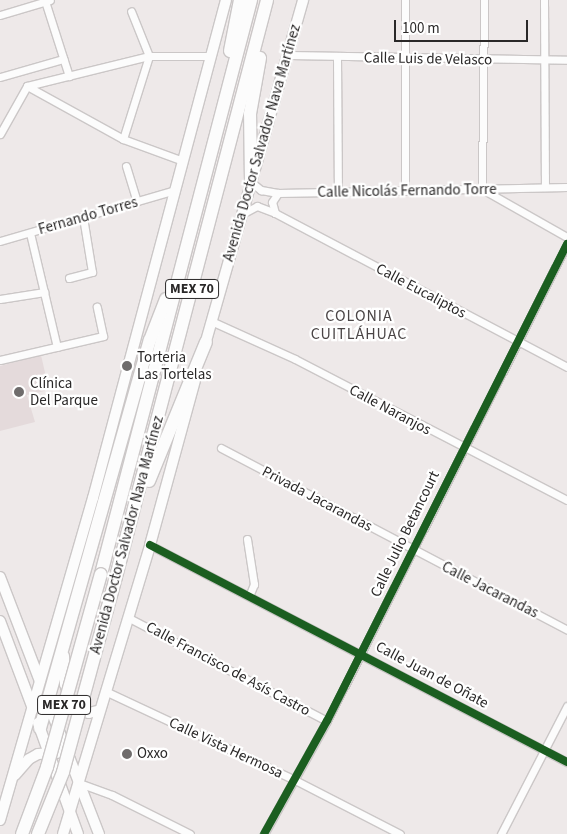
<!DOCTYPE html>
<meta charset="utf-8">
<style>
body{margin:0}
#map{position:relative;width:567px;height:834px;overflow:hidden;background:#eee9e9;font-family:"Source Sans 3",sans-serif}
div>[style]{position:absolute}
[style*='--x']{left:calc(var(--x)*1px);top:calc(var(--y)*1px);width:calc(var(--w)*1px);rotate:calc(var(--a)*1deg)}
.built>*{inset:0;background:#e4dadb}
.roads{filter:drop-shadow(1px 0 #cbc7c7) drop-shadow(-1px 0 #cbc7c7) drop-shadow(0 1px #cbc7c7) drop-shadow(0 -1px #cbc7c7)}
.minor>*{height:7px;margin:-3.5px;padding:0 3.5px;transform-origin:3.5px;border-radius:3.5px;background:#fcfcfc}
.secondary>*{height:10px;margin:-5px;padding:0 5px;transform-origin:5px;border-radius:5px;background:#fcfcfc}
.motorway>*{height:12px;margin:-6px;padding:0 6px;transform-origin:6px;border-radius:6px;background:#fcfcfc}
.bridges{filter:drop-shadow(1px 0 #cbc7c7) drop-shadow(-1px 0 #cbc7c7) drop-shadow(0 1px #cbc7c7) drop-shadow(0 -1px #cbc7c7)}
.motorway-bridge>*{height:12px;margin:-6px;padding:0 6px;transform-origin:6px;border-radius:6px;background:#fcfcfc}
.cycleway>*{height:8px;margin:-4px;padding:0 4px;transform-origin:4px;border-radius:4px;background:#1b5e20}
.dots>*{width:14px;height:14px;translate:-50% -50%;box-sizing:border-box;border:2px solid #fff;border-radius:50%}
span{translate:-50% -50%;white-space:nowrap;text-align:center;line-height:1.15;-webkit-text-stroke:4.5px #fff;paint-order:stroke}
.shield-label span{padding:1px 4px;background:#fff;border:1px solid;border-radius:4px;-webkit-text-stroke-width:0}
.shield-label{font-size:14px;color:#2a2828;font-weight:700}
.street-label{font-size:15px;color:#2a2828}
.poi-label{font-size:15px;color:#2a2828}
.left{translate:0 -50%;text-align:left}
.neighbourhood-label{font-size:16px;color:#4a4445;letter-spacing:1px}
.scale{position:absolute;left:394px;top:20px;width:134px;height:22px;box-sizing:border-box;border:2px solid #2a2828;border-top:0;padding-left:6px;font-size:15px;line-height:18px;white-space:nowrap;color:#2a2828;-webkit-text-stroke:4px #fff;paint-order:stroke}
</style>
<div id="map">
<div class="built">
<div style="clip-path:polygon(41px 355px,49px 390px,27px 395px,35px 422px,0 431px,0 366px)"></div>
</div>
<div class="roads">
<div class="minor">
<div style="--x:484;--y:0;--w:189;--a:90.6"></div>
<div style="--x:482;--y:189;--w:98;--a:29.5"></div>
<div style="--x:544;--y:0;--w:187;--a:89.7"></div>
<div style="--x:45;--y:1;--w:79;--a:72.3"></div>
<div style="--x:0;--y:15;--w:52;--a:-16.7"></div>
<div style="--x:289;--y:55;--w:278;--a:1"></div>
<div style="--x:337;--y:57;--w:136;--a:89.6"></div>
<div style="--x:0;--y:77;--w:66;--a:-15.9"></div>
<div style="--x:27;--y:86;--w:126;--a:-13.8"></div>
<div style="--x:149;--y:56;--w:62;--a:0"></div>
<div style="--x:27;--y:86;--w:110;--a:28.9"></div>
<div style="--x:123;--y:139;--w:64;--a:20.1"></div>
<div style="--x:0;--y:134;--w:55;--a:-60.6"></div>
<div style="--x:123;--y:139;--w:87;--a:-72.6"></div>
<div style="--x:149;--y:56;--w:48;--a:-111.8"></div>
<div style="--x:126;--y:166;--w:37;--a:73"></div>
<div style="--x:251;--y:182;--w:13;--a:39"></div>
<div style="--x:261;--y:190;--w:17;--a:10"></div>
<div style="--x:278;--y:193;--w:289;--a:-1.2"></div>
<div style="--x:405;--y:191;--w:191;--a:-90"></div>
<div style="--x:275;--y:213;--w:11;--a:-105"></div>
<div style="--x:272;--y:202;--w:11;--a:-56"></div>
<div style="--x:242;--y:214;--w:17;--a:-28"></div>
<div style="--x:257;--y:206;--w:19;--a:21"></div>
<div style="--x:275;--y:213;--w:330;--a:27.8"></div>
<div style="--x:30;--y:233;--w:117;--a:76.7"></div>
<div style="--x:0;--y:241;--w:182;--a:-16.2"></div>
<div style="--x:69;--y:278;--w:24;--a:-15"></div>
<div style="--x:92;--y:272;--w:56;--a:-99.3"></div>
<div style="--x:0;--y:299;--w:45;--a:-9"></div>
<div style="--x:211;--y:321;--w:92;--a:24.3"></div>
<div style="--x:295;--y:359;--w:306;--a:27.4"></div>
<div style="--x:0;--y:360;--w:106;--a:-13.1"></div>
<div style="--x:103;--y:336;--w:30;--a:-102"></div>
<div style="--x:221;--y:448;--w:391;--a:27.7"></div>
<div style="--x:247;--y:539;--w:46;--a:81.2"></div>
<div style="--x:254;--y:584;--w:11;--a:112"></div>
<div style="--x:150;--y:545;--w:470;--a:27.5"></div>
<div style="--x:129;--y:618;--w:223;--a:27.5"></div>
<div style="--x:105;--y:691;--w:208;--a:25.1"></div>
<div style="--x:293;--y:779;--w:120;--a:27.2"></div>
<div style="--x:79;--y:783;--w:35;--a:20"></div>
<div style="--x:112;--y:795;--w:87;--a:26.6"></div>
<div style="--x:264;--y:834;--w:129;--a:-60.9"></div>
<div style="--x:327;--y:721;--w:534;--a:-63.29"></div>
<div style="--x:501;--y:834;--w:144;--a:-62.7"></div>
</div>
<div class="secondary">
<div style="--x:204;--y:348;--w:362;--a:-74.1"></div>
<div style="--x:0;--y:577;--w:111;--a:69"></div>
<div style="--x:0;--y:621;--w:94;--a:69.4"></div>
<div style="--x:64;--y:656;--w:28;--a:88"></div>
<div style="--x:65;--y:684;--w:18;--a:71"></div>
<div style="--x:71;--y:701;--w:11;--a:52"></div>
<div style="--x:78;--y:710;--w:11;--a:15"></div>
<div style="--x:89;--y:713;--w:9;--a:-13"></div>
<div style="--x:47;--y:700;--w:144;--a:68.8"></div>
<div style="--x:38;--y:723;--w:118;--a:70.2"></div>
<div style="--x:15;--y:775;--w:21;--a:-49"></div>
<div style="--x:29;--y:759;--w:10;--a:-29"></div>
<div style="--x:38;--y:754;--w:30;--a:-4"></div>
<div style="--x:0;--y:820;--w:335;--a:-73.9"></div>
<div style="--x:93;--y:498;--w:515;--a:-75.05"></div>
<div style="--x:63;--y:834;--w:302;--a:-73.2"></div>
<div style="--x:150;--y:545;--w:170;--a:-74.7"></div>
</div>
<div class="motorway">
<div style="--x:230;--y:51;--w:52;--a:-78.9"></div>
<div style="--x:251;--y:182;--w:68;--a:-90.8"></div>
<div style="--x:250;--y:114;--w:57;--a:-79.9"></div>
<div style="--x:149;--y:481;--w:150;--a:-67.7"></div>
<div style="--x:101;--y:574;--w:593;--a:-75.35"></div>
<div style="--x:116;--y:577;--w:596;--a:-75.33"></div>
<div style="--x:40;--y:728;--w:403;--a:-74.2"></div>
<div style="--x:150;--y:340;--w:44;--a:-68.7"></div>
</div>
</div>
<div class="bridges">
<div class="motorway-bridge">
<div style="--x:22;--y:834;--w:72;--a:-69.5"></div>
<div style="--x:47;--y:767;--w:200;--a:-74.4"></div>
<div style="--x:38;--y:834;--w:67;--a:-68"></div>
<div style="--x:63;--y:772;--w:202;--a:-74.8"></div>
</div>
</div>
<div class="cycleway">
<div style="--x:150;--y:545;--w:470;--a:27.5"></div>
<div style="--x:264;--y:834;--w:129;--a:-60.9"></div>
<div style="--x:327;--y:721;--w:534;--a:-63.29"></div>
</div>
<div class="dots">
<div style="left:127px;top:366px;background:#6f6c6c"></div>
<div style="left:19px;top:392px;background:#6f6c6c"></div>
<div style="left:127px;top:754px;background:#6f6c6c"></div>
</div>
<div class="shield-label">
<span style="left:192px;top:289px">MEX 70</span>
<span style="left:64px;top:705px">MEX 70</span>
</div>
<div class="street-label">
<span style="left:428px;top:59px;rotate:1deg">Calle Luis de Velasco</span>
<span style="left:262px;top:143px;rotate:-74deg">Avenida Doctor Salvador Nava Martínez</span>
<span style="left:407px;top:191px;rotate:-1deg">Calle Nicolás Fernando Torre</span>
<span style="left:88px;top:216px;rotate:-16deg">Fernando Torres</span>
<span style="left:421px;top:291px;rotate:28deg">Calle Eucaliptos</span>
<span style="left:390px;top:410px;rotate:28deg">Calle Naranjos</span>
<span style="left:317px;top:499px;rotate:28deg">Privada Jacarandas</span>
<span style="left:405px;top:534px;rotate:-64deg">Calle Julio Betancourt</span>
<span style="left:127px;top:535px;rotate:-75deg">Avenida Doctor Salvador Nava Martínez</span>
<span style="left:490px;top:590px;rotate:27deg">Calle Jacarandas</span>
<span style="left:228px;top:669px;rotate:28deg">Calle Francisco de Asís Castro</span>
<span style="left:432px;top:675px;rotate:28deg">Calle Juan de Oñate</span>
<span style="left:226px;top:748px;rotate:25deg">Calle Vista Hermosa</span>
</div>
<div class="poi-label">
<span class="left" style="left:137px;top:366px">Torteria<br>Las Tortelas</span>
<span class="left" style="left:30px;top:392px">Clínica<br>Del Parque</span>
<span class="left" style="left:137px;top:754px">Oxxo</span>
</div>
<div class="neighbourhood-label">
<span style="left:359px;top:325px">COLONIA<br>CUITLÁHUAC</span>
</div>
<div class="scale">100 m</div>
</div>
